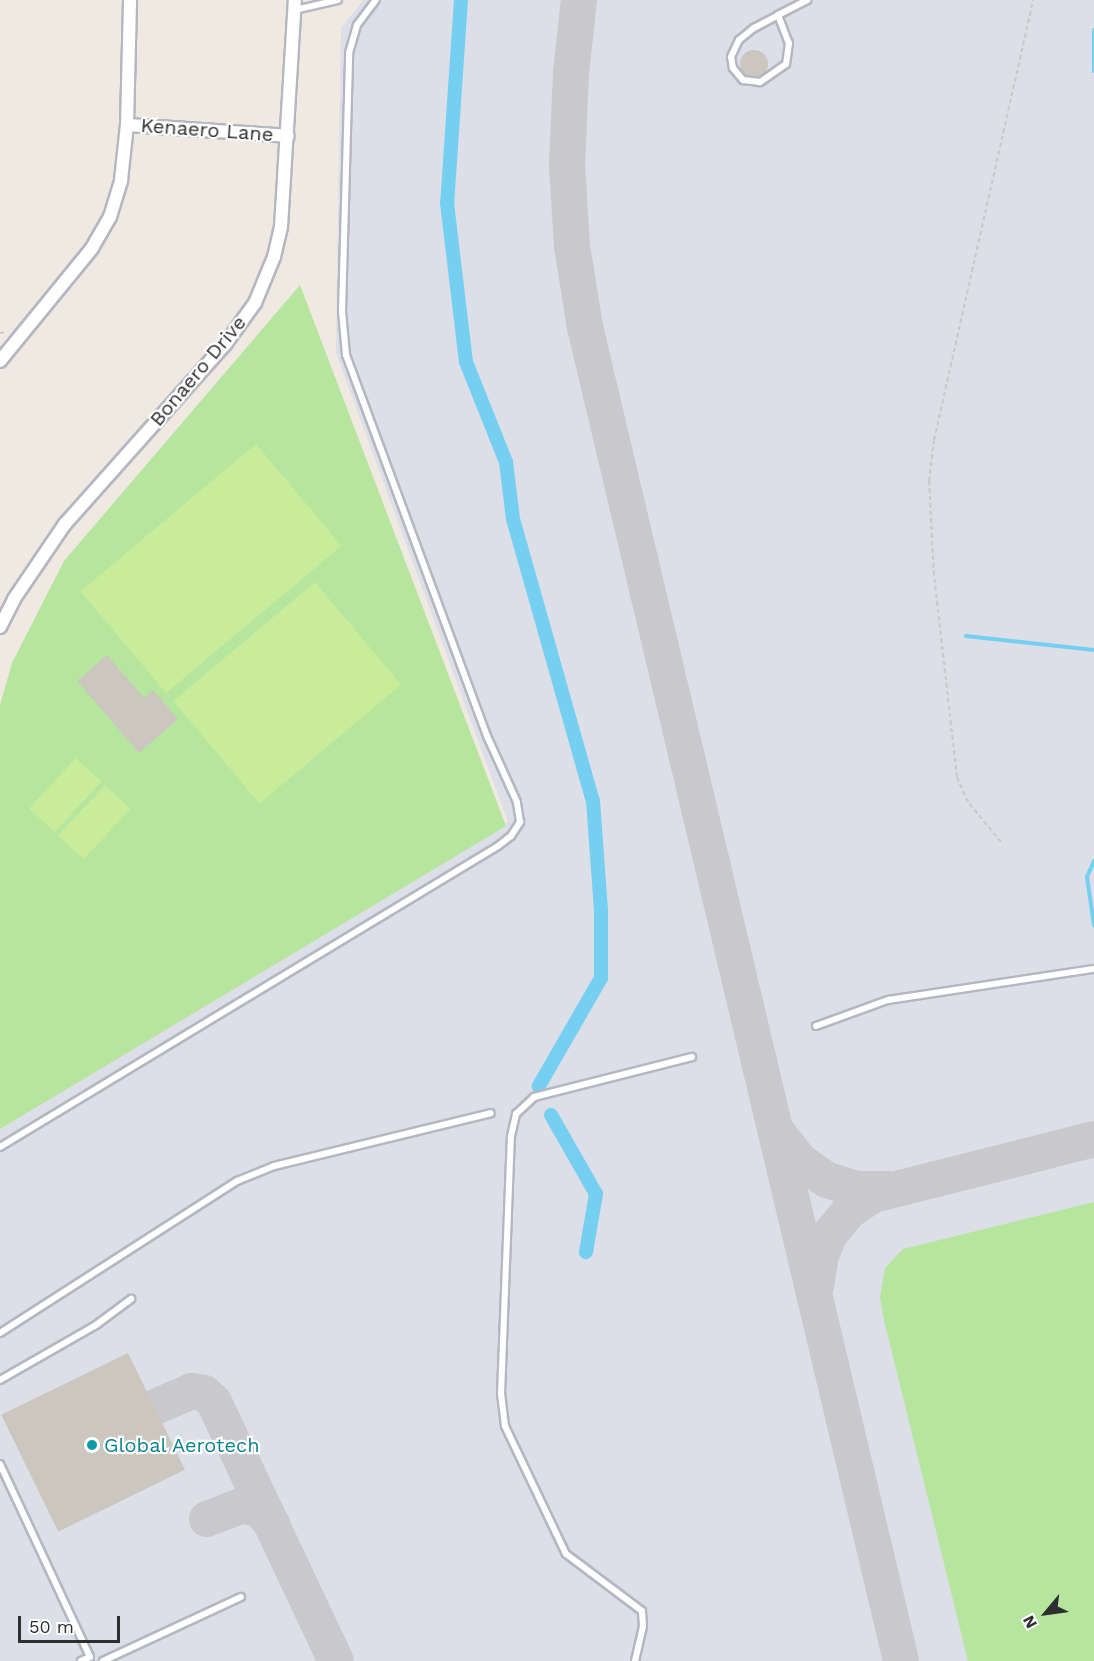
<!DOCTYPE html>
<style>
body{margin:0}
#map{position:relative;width:1094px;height:1661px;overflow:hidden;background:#efe9e1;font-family:"Work Sans",sans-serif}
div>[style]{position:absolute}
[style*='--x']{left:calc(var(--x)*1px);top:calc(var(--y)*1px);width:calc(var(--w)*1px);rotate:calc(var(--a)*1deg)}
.airport>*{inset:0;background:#dcdee8}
.green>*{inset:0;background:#b6e59e}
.pitch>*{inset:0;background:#c9ec9a;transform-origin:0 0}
.stream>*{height:4px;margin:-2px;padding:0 2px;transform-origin:2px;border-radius:2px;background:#75cff0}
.canal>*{height:14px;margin:-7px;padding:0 7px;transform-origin:7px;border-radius:7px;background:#75cff0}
.taxiway>*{height:36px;margin:-18px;padding:0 18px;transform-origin:18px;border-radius:18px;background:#c9c8cc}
.building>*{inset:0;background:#cbc7bf;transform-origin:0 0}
.round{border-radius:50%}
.path>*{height:2px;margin-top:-1px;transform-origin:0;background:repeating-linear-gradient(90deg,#c9c9c9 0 4.5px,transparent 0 7.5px)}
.roads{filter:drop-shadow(2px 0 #b4b7c1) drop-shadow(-2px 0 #b4b7c1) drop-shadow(0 2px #b4b7c1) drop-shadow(0 -2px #b4b7c1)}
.lane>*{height:6px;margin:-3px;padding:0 3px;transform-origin:3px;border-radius:3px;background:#fff}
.street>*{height:12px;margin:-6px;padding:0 6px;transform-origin:6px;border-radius:6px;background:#fff}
.dots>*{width:16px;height:16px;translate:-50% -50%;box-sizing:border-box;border:3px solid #fff;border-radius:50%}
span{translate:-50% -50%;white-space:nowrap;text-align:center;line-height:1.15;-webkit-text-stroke:4.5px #fff;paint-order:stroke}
.street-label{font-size:20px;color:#2e2e2e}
.culture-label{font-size:20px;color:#0d838f}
.left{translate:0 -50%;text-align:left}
.north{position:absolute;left:1016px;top:1583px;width:60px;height:60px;-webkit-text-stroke:4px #fff;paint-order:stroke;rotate:241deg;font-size:16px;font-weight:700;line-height:24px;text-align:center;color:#2e2e2e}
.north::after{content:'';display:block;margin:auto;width:21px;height:27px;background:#2e2e2e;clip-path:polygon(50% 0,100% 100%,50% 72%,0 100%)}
.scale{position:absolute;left:18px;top:1616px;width:102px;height:27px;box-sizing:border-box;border:3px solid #2e2e2e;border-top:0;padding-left:8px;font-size:18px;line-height:21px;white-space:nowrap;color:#2e2e2e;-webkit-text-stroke:4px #fff;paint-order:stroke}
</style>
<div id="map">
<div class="airport">
<div style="clip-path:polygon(363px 0,1094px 0,1094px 1661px,0 1661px,0 1129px,508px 822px,336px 353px,341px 28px)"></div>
</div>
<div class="green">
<div style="clip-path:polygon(300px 285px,506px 826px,0 1129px,0 705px,12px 663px,64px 561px)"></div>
<div style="clip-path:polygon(1094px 1202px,1094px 1661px,968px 1661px,883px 1316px,880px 1297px,885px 1268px,903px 1249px)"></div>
</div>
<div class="pitch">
<div style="left:256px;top:444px;width:133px;height:229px;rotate:50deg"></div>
<div style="left:315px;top:582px;width:134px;height:185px;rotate:50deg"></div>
<div style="left:76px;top:758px;width:35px;height:69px;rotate:43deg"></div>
<div style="left:105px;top:785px;width:35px;height:69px;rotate:43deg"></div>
</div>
<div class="stream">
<div style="--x:1094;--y:30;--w:41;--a:90"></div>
<div style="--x:966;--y:636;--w:129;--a:6.2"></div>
<div style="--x:1094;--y:861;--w:17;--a:114"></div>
<div style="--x:1087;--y:877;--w:49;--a:81.7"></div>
</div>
<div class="canal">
<div style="--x:461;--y:0;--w:203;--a:93.9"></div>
<div style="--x:447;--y:203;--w:160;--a:83.2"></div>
<div style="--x:466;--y:362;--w:108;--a:68.2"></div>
<div style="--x:506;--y:462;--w:57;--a:83"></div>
<div style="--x:513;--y:519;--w:293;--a:74.2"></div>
<div style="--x:593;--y:801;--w:110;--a:85.8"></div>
<div style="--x:601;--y:911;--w:67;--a:90"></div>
<div style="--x:601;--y:978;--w:125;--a:119.9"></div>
<div style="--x:551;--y:1115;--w:91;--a:60.3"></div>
<div style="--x:596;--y:1194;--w:59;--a:99.8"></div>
</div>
<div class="taxiway">
<div style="--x:579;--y:0;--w:73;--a:96.3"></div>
<div style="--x:571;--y:73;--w:93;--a:92.5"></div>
<div style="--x:567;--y:166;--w:80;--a:86.4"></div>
<div style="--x:572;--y:246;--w:82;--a:80.9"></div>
<div style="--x:585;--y:327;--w:1371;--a:76.67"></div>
<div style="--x:779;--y:1134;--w:34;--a:52"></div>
<div style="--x:800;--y:1161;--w:33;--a:35"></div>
<div style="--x:827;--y:1180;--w:30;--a:17"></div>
<div style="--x:856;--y:1189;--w:31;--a:0"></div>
<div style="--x:816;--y:1286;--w:31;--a:-81"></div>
<div style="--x:821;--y:1255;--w:23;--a:-67"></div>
<div style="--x:830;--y:1234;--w:30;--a:-50"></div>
<div style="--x:849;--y:1211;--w:29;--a:-34"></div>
<div style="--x:873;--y:1195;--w:228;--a:-14.2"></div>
<div style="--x:155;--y:1407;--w:40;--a:-23.4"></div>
<div style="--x:192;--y:1391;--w:12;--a:9"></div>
<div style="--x:204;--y:1393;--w:13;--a:42"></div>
<div style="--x:214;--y:1402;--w:286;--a:64.8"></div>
<div style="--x:207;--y:1519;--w:40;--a:-21"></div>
<div style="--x:244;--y:1505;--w:17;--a:17"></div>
<div style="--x:260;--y:1510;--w:18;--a:49"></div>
</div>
<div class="building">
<div class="round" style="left:740px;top:50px;width:28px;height:28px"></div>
<div style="clip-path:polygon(107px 655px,144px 698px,153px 690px,178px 719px,139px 753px,77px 681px)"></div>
<div style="left:128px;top:1353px;width:130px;height:141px;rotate:64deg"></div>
</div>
<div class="path">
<div style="--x:0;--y:333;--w:6;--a:-9"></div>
<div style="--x:1001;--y:842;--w:52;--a:-129.5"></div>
<div style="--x:968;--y:802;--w:27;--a:-114"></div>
<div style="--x:957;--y:777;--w:203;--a:-96.5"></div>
<div style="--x:934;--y:575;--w:94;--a:-93"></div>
<div style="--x:929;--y:481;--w:41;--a:-83"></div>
<div style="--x:934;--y:440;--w:451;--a:-77.3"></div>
</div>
<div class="roads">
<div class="lane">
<div style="--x:295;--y:10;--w:44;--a:-13.1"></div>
<div style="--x:778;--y:15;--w:30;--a:69"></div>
<div style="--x:789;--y:43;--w:21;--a:98"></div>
<div style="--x:786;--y:64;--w:32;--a:145"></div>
<div style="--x:760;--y:82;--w:17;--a:-173"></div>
<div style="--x:743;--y:80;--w:16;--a:-130"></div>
<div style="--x:733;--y:68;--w:11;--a:-100"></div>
<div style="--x:731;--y:57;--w:19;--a:-65"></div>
<div style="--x:739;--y:40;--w:19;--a:-39"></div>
<div style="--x:754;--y:28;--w:27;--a:-28"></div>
<div style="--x:778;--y:15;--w:33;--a:-27"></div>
<div style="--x:816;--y:1026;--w:77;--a:-19.9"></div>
<div style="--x:888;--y:1000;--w:208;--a:-8.6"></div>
<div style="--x:0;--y:1147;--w:582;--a:-31.15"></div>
<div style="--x:498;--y:846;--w:16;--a:-38"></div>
<div style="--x:511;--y:836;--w:17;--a:-57"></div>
<div style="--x:520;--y:822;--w:20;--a:-99"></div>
<div style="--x:517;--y:802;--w:72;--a:-114.4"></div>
<div style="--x:487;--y:736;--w:406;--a:-110.3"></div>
<div style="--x:346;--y:355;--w:44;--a:-95.2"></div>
<div style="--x:342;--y:311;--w:258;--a:-88.4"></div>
<div style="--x:349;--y:53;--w:29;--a:-74"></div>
<div style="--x:357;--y:25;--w:31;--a:-53"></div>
<div style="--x:0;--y:1333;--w:282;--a:-32.7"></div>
<div style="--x:237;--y:1181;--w:40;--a:-22"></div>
<div style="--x:274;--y:1166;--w:223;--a:-13.7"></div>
<div style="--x:0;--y:1380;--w:111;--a:-29.8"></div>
<div style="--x:96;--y:1325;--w:44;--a:-36.6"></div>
<div style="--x:0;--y:1464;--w:213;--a:65"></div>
<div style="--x:90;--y:1657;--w:10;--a:156"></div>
<div style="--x:103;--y:1661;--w:152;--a:-24.9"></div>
<div style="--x:635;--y:1661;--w:36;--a:-77"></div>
<div style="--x:643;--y:1626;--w:15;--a:-94"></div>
<div style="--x:642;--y:1611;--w:95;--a:-143.1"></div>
<div style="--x:566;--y:1554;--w:142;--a:-115.5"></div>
<div style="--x:505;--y:1426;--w:32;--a:-97"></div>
<div style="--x:501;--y:1394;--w:258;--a:-87.8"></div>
<div style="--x:511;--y:1136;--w:23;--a:-77"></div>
<div style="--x:516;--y:1114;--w:25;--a:-43"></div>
<div style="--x:534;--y:1097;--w:163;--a:-14.2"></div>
</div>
<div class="street">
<div style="--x:127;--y:125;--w:161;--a:3.9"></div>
<div style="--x:0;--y:361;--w:146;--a:-50.8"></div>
<div style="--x:92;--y:248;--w:36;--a:-60"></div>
<div style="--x:110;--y:217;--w:39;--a:-73"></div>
<div style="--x:121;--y:180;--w:55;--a:-83.8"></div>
<div style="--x:127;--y:125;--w:125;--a:-88.6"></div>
<div style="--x:0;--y:627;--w:31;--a:-63"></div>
<div style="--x:14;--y:599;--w:91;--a:-55.8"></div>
<div style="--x:65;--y:524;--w:242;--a:-48.3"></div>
<div style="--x:226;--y:343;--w:49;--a:-54.1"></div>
<div style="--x:255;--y:303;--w:50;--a:-67.6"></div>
<div style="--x:274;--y:257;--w:31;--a:-77"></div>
<div style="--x:281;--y:227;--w:227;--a:-86.5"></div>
</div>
</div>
<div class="dots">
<div style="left:92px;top:1445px;background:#0f9aa8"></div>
</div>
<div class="street-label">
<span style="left:207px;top:130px;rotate:4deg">Kenaero Lane</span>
<span style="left:198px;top:371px;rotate:-50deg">Bonaero Drive</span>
</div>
<div class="culture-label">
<span class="left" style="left:104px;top:1445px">Global Aerotech</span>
</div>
<div class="north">N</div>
<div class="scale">50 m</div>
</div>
